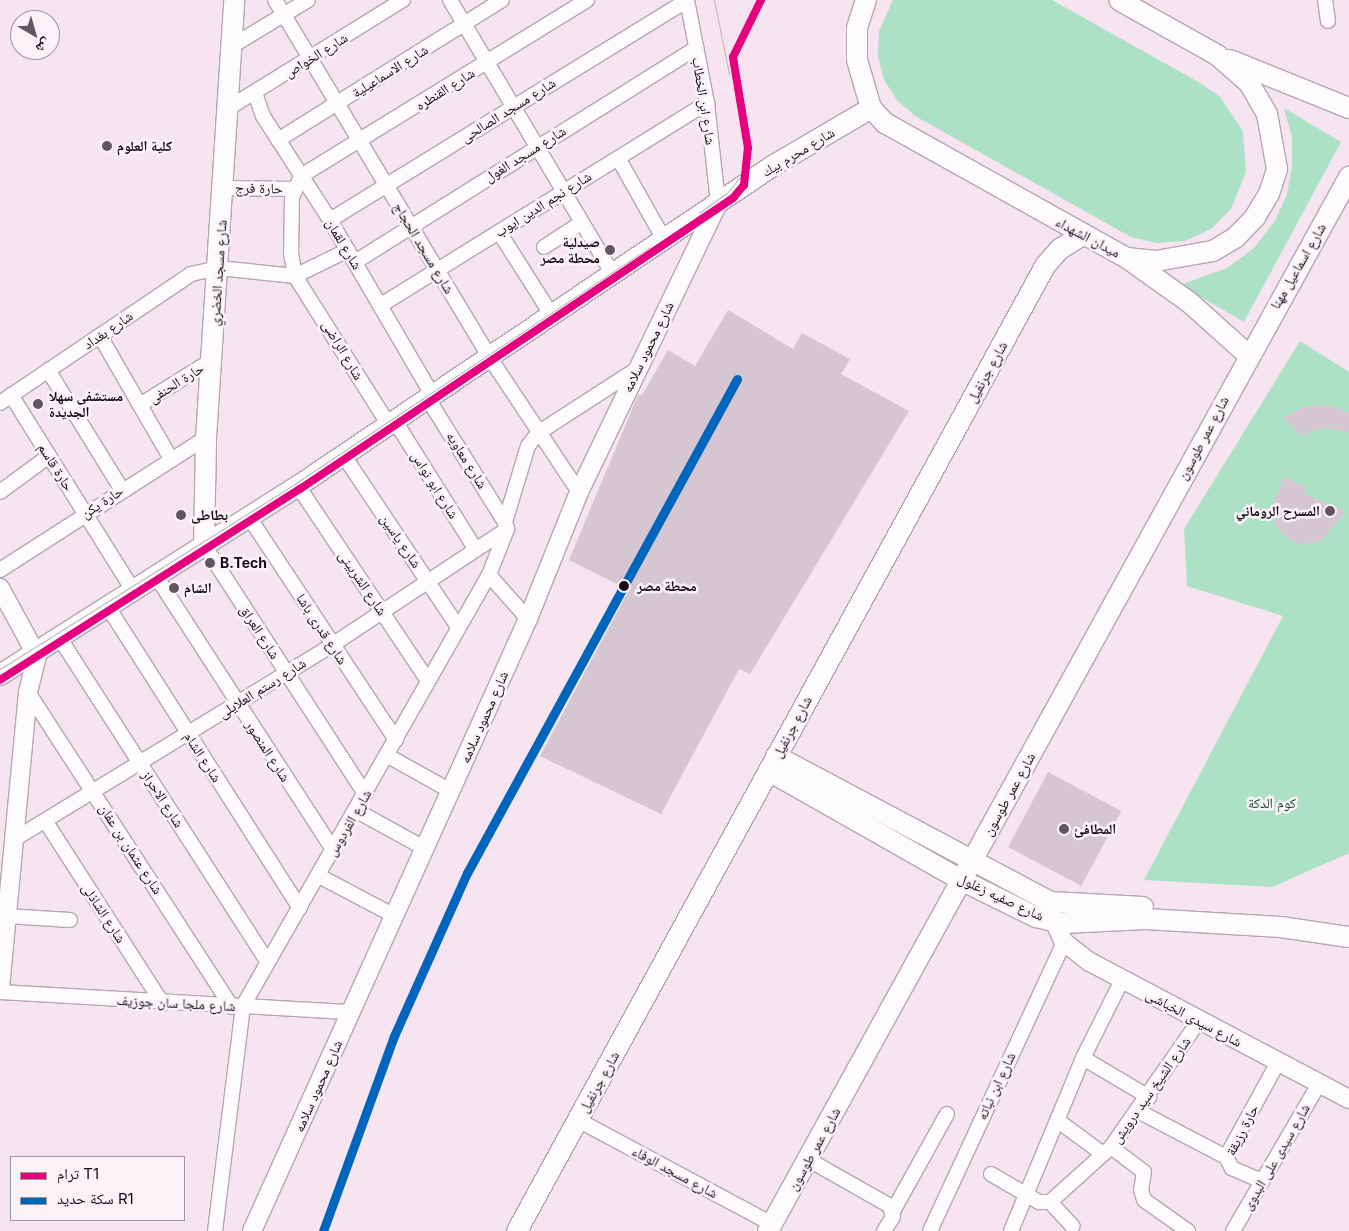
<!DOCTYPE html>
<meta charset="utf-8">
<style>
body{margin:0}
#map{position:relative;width:1349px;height:1231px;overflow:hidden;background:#f6e4f0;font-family:Inter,"Noto Naskh Arabic",sans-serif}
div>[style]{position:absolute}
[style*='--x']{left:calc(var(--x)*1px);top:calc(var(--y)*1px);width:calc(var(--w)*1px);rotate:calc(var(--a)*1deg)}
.green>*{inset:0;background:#ace1c5}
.building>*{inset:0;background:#d6c6d1;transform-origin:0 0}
.roads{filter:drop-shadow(1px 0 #b6a6b1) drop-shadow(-1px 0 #b6a6b1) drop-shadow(0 1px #b6a6b1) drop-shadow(0 -1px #b6a6b1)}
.minor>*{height:14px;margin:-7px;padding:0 7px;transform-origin:7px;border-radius:7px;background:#fefbfd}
.tertiary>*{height:18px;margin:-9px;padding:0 9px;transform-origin:9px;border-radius:9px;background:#fefbfd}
.secondary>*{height:20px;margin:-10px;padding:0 10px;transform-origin:10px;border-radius:10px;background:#fefbfd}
.tram>*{height:1px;margin:-0.5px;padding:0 0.5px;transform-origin:0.5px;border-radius:0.5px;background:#bbb7ba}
.rail>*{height:4px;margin-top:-2px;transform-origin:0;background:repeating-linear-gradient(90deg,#bbb7ba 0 8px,transparent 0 12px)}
.rail-1>*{height:9px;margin:-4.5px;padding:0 4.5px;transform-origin:4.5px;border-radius:4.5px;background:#0065bd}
.tram-1>*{height:8px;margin:-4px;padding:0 4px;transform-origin:4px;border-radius:4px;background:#e5007d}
.dots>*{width:14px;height:14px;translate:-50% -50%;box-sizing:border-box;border:2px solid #fbf2f8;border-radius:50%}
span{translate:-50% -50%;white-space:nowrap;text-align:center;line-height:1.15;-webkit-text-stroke:5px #fbf2f8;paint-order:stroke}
.street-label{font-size:14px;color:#160913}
.poi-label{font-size:14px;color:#160913;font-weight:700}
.left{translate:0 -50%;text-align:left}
.right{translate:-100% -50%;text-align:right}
.stop-label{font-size:14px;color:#160913;font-weight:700}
.park-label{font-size:14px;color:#12462c}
.legend{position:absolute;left:10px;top:1156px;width:175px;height:65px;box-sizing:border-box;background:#fbf2f8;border:1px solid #9f959c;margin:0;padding:6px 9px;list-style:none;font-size:15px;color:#160913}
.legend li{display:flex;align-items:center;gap:10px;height:25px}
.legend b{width:25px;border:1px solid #9f959c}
.north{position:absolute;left:10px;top:10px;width:50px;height:50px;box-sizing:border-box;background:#fbf2f8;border:1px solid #9f959c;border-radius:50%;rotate:142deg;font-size:14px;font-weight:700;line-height:20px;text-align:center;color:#160913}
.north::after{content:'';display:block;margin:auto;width:18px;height:22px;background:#645660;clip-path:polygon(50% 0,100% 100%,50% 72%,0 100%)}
</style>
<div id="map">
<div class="green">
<div style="clip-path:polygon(893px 0,1052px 0,1200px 83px,1220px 97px,1243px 131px,1246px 172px,1231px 209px,1211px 229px,1185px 241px,1157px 243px,1131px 237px,915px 116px,897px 100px,884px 80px,878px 56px,879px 31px)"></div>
<div style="clip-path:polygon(1284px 108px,1341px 142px,1244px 322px,1180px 285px,1227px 268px,1254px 248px,1275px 221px,1287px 194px,1292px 166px,1292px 137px)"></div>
<div style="clip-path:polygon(1300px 341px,1349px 372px,1349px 853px,1272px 887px,1144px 880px,1283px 616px,1187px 586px,1184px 529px)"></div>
</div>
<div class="building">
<div style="clip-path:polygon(728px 310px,793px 349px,802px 333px,850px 359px,841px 374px,909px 411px,750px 674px,739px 669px,661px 814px,540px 756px,629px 590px,569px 560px,638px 395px,642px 395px,668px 350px,695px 366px)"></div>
<div style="clip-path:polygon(1323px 405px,1349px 412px,1349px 432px,1324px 428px,1301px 435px,1283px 418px,1306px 406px)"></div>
<div style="clip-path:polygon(1284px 477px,1307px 488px,1304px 494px,1346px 511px,1321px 541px,1301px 544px,1291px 541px,1276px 526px,1273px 505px)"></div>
<div style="left:1048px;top:772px;width:83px;height:85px;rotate:28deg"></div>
</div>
<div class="roads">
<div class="minor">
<div style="--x:275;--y:0;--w:414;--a:59"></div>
<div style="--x:488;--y:355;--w:164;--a:56.4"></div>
<div style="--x:450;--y:0;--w:321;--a:59.3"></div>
<div style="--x:1325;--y:0;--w:21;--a:82"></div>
<div style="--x:232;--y:46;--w:89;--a:-31.2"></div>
<div style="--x:255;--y:93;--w:24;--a:71"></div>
<div style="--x:263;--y:116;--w:124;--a:57.2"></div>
<div style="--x:330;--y:220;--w:204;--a:59.7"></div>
<div style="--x:227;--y:109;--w:207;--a:-31.8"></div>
<div style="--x:278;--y:140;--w:264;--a:-32"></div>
<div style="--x:618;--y:158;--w:95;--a:60.5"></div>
<div style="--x:223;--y:188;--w:71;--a:0.8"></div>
<div style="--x:330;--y:220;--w:419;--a:-31.6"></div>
<div style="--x:687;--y:0;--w:105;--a:79"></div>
<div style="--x:707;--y:103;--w:101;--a:83.7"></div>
<div style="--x:499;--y:232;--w:101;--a:57.6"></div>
<div style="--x:544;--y:247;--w:44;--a:-33"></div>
<div style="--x:348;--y:250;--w:59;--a:153.9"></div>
<div style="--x:295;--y:276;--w:22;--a:-100"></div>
<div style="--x:291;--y:254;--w:56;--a:-89"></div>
<div style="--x:292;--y:198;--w:24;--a:-68"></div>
<div style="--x:301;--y:176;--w:336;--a:-31.6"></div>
<div style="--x:355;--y:262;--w:403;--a:-32.1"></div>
<div style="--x:381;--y:305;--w:384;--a:-31.8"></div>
<div style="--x:100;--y:336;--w:142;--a:60"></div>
<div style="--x:48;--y:370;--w:141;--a:58.3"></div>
<div style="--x:11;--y:395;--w:230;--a:58"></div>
<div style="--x:428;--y:399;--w:145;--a:58"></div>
<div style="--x:0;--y:403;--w:230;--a:-34"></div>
<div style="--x:191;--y:274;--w:29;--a:-12"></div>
<div style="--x:219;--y:268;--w:76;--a:6"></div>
<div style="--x:295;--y:276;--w:176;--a:57.8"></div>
<div style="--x:140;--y:405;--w:85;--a:-32"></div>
<div style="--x:395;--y:421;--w:152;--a:57.9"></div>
<div style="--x:344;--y:456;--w:206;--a:56.3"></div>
<div style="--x:298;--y:486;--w:234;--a:56.3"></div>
<div style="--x:0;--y:492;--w:61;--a:-36.3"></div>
<div style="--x:249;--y:517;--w:267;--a:56.6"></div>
<div style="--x:204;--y:545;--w:297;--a:57.1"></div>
<div style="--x:0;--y:570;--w:245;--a:-32.7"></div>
<div style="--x:489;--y:575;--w:59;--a:48.4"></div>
<div style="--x:156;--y:576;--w:326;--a:57.1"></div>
<div style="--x:108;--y:607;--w:357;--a:57.5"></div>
<div style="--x:59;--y:637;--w:385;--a:57.3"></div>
<div style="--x:28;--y:692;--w:375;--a:57.1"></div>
<div style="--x:388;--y:756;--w:72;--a:29.1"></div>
<div style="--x:357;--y:811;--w:77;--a:28.9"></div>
<div style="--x:46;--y:822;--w:216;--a:57.3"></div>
<div style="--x:13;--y:840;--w:374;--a:-31.4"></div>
<div style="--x:332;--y:645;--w:210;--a:-33.5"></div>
<div style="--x:319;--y:876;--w:86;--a:27.8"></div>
<div style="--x:7;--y:916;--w:63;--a:3.6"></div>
<div style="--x:0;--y:992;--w:352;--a:3.3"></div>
<div style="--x:1083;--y:1058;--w:77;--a:30.6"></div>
<div style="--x:1138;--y:1111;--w:99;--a:27.6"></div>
<div style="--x:578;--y:1120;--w:220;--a:28.2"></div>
<div style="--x:1057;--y:1120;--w:57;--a:36.5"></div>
<div style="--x:1111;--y:1147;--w:41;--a:37.1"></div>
<div style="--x:1144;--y:1172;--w:18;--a:99"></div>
<div style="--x:1141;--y:1190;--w:10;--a:73"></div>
<div style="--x:1144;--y:1200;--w:54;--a:35.2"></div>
<div style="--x:809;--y:1160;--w:93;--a:29.6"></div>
<div style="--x:890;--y:1206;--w:11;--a:75"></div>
<div style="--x:893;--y:1217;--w:17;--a:123"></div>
<div style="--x:991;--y:1174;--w:56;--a:30.3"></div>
<div style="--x:1039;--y:1202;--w:11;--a:0"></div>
<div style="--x:1050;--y:1202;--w:82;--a:-42"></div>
<div style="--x:1111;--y:1147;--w:154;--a:-55.1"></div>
<div style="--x:1262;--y:1181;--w:33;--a:-157"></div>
<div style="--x:1232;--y:1168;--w:13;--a:-119"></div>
<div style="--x:1226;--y:1157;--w:108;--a:-61.3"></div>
<div style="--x:1050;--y:1202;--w:33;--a:47"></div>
<div style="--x:893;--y:1211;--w:111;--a:-60.9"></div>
<div style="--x:215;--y:1231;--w:227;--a:-82.9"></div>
<div style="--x:243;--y:1006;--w:496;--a:-60.3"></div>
<div style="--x:489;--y:575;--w:49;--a:-68.6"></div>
<div style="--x:507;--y:529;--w:7;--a:-106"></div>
<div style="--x:505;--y:522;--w:79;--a:-73.2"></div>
<div style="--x:528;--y:446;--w:16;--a:-52"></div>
<div style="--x:538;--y:433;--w:118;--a:-32.9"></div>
<div style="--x:930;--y:1231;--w:319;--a:-65.1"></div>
<div style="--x:1011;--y:1231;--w:187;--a:-67.4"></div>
<div style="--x:1083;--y:1058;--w:87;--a:-63.4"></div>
<div style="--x:1233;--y:1231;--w:170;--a:-59.7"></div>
</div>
<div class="tertiary">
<div style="--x:0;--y:588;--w:77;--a:61.4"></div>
<div style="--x:37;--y:656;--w:37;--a:104"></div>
<div style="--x:28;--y:692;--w:298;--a:95.4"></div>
<div style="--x:1054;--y:921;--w:23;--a:65"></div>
<div style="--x:1064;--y:942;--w:33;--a:38"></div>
<div style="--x:1090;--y:962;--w:293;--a:27.9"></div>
<div style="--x:252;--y:1231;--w:671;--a:-65.73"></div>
<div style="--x:528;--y:619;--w:137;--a:-68.1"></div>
<div style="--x:579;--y:492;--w:321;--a:-64.3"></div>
</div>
<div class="secondary">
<div style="--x:866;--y:0;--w:29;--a:108"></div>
<div style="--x:857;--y:28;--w:32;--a:90"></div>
<div style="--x:857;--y:60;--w:50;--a:73.7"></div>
<div style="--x:871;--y:108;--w:21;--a:47"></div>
<div style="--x:885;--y:123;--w:277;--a:29.2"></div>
<div style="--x:1127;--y:258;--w:29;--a:6"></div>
<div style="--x:1156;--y:261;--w:58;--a:-10"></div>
<div style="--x:1213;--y:251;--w:27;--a:-31"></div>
<div style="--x:1236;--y:237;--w:28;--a:-46"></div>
<div style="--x:1255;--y:217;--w:27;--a:-59"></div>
<div style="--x:1269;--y:194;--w:26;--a:-72"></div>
<div style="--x:1277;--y:169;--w:56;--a:-100.3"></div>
<div style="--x:1267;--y:114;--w:36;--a:-120"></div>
<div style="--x:1249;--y:83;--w:43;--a:-138.8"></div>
<div style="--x:1217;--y:55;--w:112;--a:-150.7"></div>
<div style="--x:1230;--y:60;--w:128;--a:22"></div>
<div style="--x:1127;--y:258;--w:76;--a:35.4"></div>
<div style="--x:1189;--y:302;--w:79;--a:41.9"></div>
<div style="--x:204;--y:545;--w:107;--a:-88.9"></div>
<div style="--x:206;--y:438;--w:439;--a:-86.3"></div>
<div style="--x:0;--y:675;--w:353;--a:-32.4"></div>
<div style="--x:298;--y:486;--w:574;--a:-33.99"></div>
<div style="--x:774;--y:165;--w:113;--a:-30.4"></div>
<div style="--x:776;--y:756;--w:311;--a:28"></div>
<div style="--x:1051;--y:902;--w:92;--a:3.1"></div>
<div style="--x:769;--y:771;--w:221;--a:29.6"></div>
<div style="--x:961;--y:880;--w:84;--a:26.3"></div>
<div style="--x:1036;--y:917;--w:28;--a:13"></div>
<div style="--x:1063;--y:923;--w:83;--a:-2.8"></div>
<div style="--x:1146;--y:919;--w:135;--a:3.4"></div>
<div style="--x:1281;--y:927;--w:69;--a:8.4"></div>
<div style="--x:517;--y:1231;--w:1100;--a:-61.31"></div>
<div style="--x:1045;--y:266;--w:23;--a:-49"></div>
<div style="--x:1060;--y:249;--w:26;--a:-32"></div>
<div style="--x:768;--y:1231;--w:1204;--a:-61.13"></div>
</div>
</div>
<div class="tram">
<div style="--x:714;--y:0;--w:76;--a:78.5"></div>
<div style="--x:699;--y:213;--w:34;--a:-36"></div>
<div style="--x:727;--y:193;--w:21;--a:-51"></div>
<div style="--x:0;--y:669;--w:350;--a:-32.1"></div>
<div style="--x:296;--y:483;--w:425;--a:-33.7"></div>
<div style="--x:0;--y:680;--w:356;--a:-32.5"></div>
<div style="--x:300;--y:489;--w:522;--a:-33.9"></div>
<div style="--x:733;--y:198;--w:17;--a:-50"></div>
<div style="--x:744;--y:185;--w:37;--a:-84"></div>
<div style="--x:748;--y:148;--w:92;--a:-99.4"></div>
<div style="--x:733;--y:57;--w:64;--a:-63.8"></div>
</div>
<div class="rail">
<div style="--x:323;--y:1231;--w:208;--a:-70"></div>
<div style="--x:394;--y:1036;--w:179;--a:-65.9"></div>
<div style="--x:467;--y:873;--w:563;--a:-61.34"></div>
</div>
<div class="rail-1">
<div style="--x:323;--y:1231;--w:208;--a:-70"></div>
<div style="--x:394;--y:1036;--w:179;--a:-65.9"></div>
<div style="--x:467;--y:873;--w:563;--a:-61.34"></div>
</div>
<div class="tram-1">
<div style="--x:0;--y:680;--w:356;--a:-32.5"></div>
<div style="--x:300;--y:489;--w:522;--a:-33.9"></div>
<div style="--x:733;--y:198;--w:17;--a:-50"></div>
<div style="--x:744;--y:185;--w:37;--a:-84"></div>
<div style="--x:748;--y:148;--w:92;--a:-99.4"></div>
<div style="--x:733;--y:57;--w:64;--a:-63.8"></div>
</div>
<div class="dots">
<div style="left:107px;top:146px;background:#645660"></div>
<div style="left:610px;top:250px;background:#645660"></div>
<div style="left:38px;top:404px;background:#645660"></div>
<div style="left:1330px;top:511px;background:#645660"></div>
<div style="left:181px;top:515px;background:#645660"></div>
<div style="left:210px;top:563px;background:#645660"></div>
<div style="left:624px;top:586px;background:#160913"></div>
<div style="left:174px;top:588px;background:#645660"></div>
<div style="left:1064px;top:829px;background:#645660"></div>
</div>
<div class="street-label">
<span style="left:316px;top:55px;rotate:-32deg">شارع الخواص</span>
<span style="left:390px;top:71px;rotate:-32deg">شارع الاسماعيلية</span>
<span style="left:445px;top:89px;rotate:-32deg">شارع القنطره</span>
<span style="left:704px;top:101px;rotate:81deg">شارع ابن الخطاب</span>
<span style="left:508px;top:110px;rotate:-32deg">شارع مسجد الصالحى</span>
<span style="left:798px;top:152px;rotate:-31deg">شارع محرم بيك</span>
<span style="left:525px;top:154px;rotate:-32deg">شارع مسجد الغول</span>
<span style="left:259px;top:188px;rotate:1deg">حارة فرج</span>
<span style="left:543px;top:204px;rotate:-32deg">شارع نجم الدين ايوب</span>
<span style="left:1088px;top:237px;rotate:28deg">ميدان الشهداء</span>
<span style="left:344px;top:244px;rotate:59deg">شارع لقمان</span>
<span style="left:424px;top:248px;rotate:59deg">شارع مسجد الحجاج</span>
<span style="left:1298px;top:266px;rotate:-60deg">شارع اسماعيل مهنا</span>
<span style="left:218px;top:273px;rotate:-86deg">شارع مسجد الخضري</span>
<span style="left:108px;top:330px;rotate:-34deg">شارع بغداد</span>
<span style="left:648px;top:347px;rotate:-64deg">شارع محمود سلامه</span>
<span style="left:343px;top:350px;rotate:59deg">شارع الراضى</span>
<span style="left:987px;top:372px;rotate:-61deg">شارع جرنفيل</span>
<span style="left:176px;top:383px;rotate:-32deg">حارة الحنفى</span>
<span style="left:1203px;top:438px;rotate:-62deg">شارع عمر طوسون</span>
<span style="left:467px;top:460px;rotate:58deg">شارع معاويه</span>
<span style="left:56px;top:467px;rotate:58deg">حارة قاسم</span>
<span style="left:435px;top:485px;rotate:58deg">شارع ابو نواس</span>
<span style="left:102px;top:502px;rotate:-33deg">حارة يكن</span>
<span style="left:401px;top:541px;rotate:56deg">شارع ياسين</span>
<span style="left:363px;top:583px;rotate:56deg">شارع الشربينى</span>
<span style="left:322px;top:629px;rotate:57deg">شارع قدرى باشا</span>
<span style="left:260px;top:632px;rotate:57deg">شارع العراق</span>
<span style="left:262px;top:688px;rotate:-32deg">شارع رستم العلايلى</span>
<span style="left:484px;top:717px;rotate:-66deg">شارع محمود سلامه</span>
<span style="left:792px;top:727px;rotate:-62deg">شارع جرنفيل</span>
<span style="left:268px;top:751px;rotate:57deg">شارع المنصور</span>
<span style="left:203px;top:757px;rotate:57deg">شارع الشام</span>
<span style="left:1009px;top:794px;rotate:-61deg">شارع عمر طوسون</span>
<span style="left:163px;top:799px;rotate:57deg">شارع الاحراز</span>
<span style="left:349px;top:823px;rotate:-60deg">شارع الفردوس</span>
<span style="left:131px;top:849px;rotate:57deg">شارع عثمان بن عفان</span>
<span style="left:1001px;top:897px;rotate:25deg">شارع صفيه زغلول</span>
<span style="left:104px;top:913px;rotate:57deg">شارع الشاذلى</span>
<span style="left:176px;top:1003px;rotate:3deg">شارع ملجا سان جوزيف</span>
<span style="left:1194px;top:1018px;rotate:28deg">شارع سيدى الخباشى</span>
<span style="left:599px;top:1082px;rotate:-61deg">شارع جرنفيل</span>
<span style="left:318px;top:1086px;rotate:-66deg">شارع محمود سلامه</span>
<span style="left:996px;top:1086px;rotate:-65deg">شارع ابن نباته</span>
<span style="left:1151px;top:1090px;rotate:-55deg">شارع الشيخ سيد درويش</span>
<span style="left:1242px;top:1130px;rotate:-63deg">حارة رزيقة</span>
<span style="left:814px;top:1149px;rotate:-61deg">شارع عمر طوسون</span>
<span style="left:1276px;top:1157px;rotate:-60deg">شارع سيدى على البدوى</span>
<span style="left:675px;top:1172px;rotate:28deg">شارع مسجد الوفاء</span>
</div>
<div class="poi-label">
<span class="left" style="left:117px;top:146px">كلية العلوم</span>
<span class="right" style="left:600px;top:250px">صيدلية<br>محطة مصر</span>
<span class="left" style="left:49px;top:404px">مستشفى سهلا<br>الجديدة</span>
<span class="right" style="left:1320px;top:511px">المسرح الروماني</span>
<span class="left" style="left:191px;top:515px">بطاطى</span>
<span class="left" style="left:220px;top:563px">B.Tech</span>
<span class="left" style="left:184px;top:588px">الشام</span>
<span class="left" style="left:1074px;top:829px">المطافئ</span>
</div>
<div class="stop-label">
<span class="left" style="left:637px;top:586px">محطة مصر</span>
</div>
<div class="park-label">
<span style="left:1272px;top:803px">كوم الدكة</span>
</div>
<ul class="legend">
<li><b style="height:6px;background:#e5007d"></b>ترام T1</li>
<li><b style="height:6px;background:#0065bd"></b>سكة حديد R1</li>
</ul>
<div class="north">ش</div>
</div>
